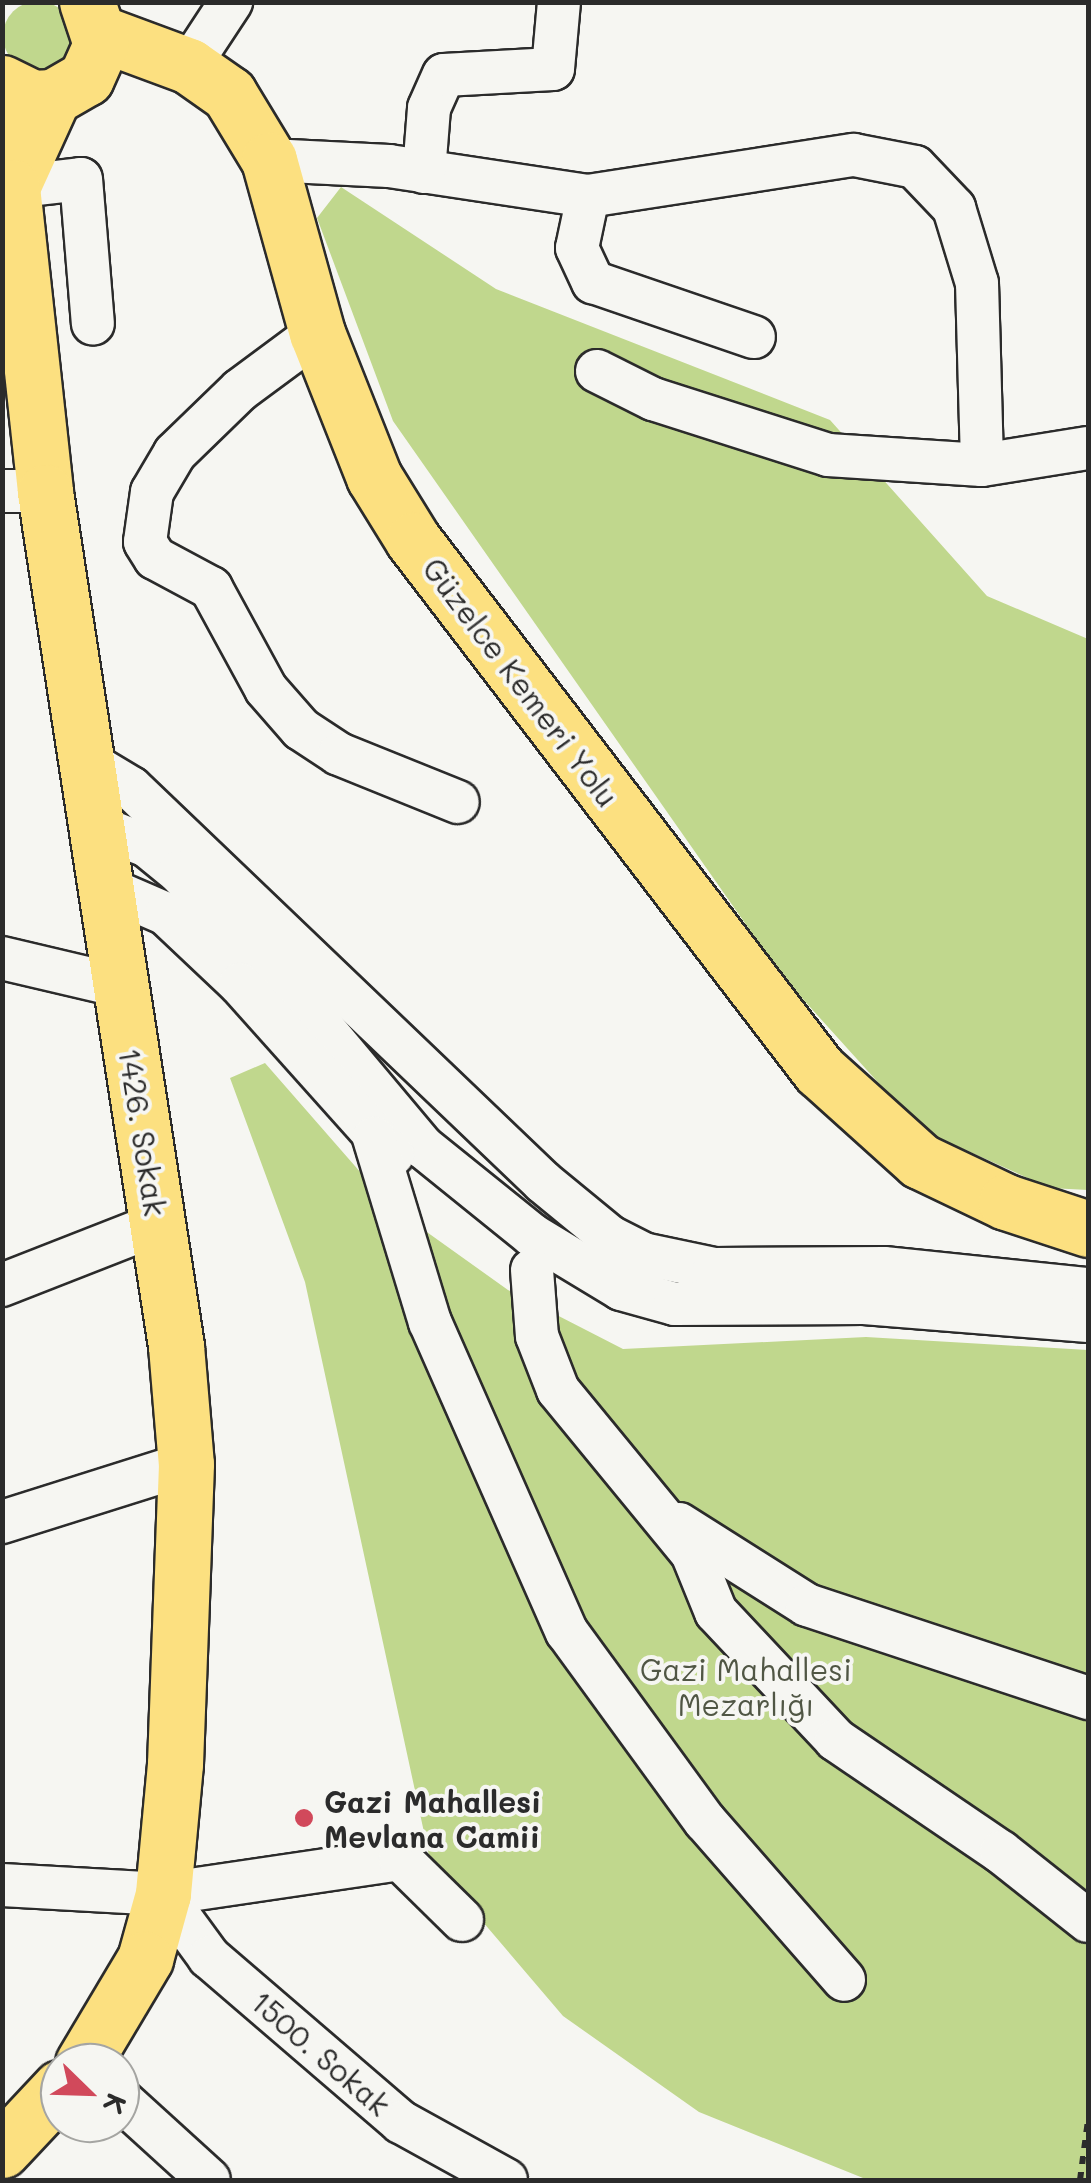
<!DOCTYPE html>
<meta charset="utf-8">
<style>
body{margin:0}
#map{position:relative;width:1091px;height:2183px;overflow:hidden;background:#f6f6f2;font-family:Mali,sans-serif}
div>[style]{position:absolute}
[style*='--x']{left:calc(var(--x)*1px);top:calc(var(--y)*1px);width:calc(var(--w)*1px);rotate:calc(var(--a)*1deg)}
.green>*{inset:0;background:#c0d78d}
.round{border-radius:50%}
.path>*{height:6px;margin-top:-3px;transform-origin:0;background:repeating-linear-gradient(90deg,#2b2b2b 0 8px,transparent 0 16px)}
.roads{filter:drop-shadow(2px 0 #2b2b2b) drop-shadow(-2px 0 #2b2b2b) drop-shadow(0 2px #2b2b2b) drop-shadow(0 -2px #2b2b2b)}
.minor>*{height:42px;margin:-21px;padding:0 21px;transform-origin:21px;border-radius:21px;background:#f6f6f2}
.major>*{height:55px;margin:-27.5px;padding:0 27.5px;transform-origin:27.5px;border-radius:27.5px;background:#fce080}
.dots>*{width:28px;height:28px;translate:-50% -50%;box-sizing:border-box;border:5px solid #f6f6f2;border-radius:50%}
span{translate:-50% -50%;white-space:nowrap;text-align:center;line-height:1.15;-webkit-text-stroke:8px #f6f6f2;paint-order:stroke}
.street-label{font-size:30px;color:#2b2b2b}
.park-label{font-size:30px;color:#505644}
.poi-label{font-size:30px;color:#2b2b2b;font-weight:700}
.left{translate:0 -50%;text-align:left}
.frame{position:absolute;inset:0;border:5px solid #2b2b2b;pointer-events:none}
.north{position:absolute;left:40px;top:2043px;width:100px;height:100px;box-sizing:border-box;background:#f6f6f2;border:2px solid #a5a5a2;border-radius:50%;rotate:113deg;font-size:28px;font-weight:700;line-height:40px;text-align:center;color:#2b2b2b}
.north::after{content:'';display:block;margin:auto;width:35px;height:45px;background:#d1495b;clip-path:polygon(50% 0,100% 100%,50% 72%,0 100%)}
</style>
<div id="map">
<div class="green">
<div class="round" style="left:3px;top:1px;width:70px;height:70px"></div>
<div style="clip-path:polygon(341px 187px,496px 289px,830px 420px,987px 596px,1088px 639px,1088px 1190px,1050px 1188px,921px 1130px,782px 976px,393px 421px,317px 218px)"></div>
<div style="clip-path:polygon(265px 1063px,389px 1205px,508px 1290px,623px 1349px,866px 1337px,1088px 1350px,1088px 2180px,868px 2180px,699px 2112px,563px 2016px,430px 1860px,305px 1282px,230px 1078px)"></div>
</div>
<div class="path">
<div style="--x:1080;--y:2180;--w:61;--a:-82.4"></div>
</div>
<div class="roads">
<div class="minor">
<div style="--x:189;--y:66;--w:77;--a:-56.7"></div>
<div style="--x:269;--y:160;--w:120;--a:2.9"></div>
<div style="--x:389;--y:166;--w:201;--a:8.6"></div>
<div style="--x:588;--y:196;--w:269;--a:-8.8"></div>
<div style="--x:854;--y:155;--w:62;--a:11.1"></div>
<div style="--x:915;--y:167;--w:57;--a:46.4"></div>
<div style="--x:954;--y:208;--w:78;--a:73"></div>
<div style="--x:977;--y:283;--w:182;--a:88.4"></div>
<div style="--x:424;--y:172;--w:64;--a:-85.5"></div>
<div style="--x:429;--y:108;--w:36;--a:-66"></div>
<div style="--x:444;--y:75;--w:109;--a:-3.2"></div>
<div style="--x:553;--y:69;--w:67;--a:-84.9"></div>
<div style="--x:12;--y:187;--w:69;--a:-6.6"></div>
<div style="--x:81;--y:179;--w:145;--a:85.3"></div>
<div style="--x:588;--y:196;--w:53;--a:101.9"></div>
<div style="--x:577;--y:248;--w:38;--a:65"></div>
<div style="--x:593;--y:282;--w:170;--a:18.9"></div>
<div style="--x:317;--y:333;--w:96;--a:143.5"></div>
<div style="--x:240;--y:390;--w:91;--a:135.9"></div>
<div style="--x:175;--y:453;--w:45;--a:120.5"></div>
<div style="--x:152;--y:492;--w:50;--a:98"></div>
<div style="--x:145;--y:542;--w:19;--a:58"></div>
<div style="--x:155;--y:558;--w:64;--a:28.2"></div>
<div style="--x:211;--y:588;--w:115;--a:61.4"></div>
<div style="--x:266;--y:689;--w:53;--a:48.8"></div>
<div style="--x:301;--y:729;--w:45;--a:33.3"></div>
<div style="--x:339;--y:754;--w:128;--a:22"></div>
<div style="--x:597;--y:371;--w:63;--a:26.6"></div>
<div style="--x:653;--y:399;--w:184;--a:17.7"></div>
<div style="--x:828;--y:455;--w:154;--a:3.7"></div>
<div style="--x:982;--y:465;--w:107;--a:-9.1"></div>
<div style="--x:2;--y:491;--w:43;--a:1.3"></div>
<div style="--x:86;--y:769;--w:15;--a:4"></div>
<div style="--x:101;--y:770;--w:35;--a:31"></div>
<div style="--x:131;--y:788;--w:570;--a:43.72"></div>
<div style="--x:543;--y:1182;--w:87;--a:39.4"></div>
<div style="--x:610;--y:1237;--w:37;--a:27"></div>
<div style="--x:643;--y:1254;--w:73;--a:11.9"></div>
<div style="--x:714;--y:1269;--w:170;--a:-0.3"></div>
<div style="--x:884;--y:1268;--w:205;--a:5.9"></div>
<div style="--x:96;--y:826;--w:55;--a:21.4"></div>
<div style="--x:147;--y:846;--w:41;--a:39.1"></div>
<div style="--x:179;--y:872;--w:180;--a:46.8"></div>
<div style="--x:302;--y:1003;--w:188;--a:50"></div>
<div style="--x:423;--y:1147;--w:140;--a:38.9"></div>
<div style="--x:532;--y:1235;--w:104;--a:31.2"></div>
<div style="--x:621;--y:1289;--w:56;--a:15.5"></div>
<div style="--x:675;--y:1304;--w:189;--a:-0.3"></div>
<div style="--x:864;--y:1303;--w:225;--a:4.6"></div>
<div style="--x:104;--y:887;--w:68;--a:23.5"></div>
<div style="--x:166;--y:914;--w:102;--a:43.4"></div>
<div style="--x:240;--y:984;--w:229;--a:48.2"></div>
<div style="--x:2;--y:958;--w:121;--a:13.3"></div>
<div style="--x:374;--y:1138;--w:192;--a:73.1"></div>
<div style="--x:430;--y:1322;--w:339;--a:66.2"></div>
<div style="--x:567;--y:1632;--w:234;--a:53.9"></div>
<div style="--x:705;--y:1821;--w:211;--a:48.8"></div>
<div style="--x:532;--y:1270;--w:66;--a:85.7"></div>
<div style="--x:537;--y:1336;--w:58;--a:68.7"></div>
<div style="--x:558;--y:1390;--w:211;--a:50.6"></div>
<div style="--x:692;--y:1553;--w:64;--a:67.9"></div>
<div style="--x:716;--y:1612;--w:175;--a:46.8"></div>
<div style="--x:836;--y:1740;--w:199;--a:34.2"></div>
<div style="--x:1001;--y:1852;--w:111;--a:38.4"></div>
<div style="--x:2;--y:1285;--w:168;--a:-21.4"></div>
<div style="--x:2;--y:1522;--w:193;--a:-17.5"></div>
<div style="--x:679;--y:1524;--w:151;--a:32.3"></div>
<div style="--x:807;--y:1605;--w:296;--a:18.3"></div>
<div style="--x:2;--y:1885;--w:161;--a:3.2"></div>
<div style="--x:163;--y:1894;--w:240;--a:-8.4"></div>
<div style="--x:400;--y:1859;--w:87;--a:44.5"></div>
<div style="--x:163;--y:1894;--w:78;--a:53.9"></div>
<div style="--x:209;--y:1957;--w:253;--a:40.7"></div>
<div style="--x:401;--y:2122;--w:120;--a:28.9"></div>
<div style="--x:120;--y:2099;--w:120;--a:42.3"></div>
</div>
<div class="major">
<div style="--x:100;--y:33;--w:95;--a:20.3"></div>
<div style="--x:189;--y:66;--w:49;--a:35"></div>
<div style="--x:229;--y:94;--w:77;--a:58.8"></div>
<div style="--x:269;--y:160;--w:180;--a:74.5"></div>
<div style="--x:317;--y:333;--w:155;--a:68.4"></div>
<div style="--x:374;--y:477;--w:74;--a:58.2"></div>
<div style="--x:413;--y:540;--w:668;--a:52.55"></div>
<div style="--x:819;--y:1070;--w:136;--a:42"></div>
<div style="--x:920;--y:1161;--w:95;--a:25.5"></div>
<div style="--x:1006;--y:1202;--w:86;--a:18.2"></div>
<div style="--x:2;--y:83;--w:34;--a:26"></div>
<div style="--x:33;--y:98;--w:20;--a:-3"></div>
<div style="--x:53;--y:97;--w:38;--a:-30"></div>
<div style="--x:86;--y:78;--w:37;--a:-66"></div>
<div style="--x:101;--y:44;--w:44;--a:-108.4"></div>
<div style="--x:2;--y:111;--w:77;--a:82.5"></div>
<div style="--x:12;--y:187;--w:99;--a:-65.5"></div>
<div style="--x:12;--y:187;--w:307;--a:83.8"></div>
<div style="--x:45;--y:492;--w:864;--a:81.28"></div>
<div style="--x:176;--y:1346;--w:118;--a:85.2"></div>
<div style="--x:186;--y:1464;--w:300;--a:92.1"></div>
<div style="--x:175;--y:1764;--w:131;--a:95.3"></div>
<div style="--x:163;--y:1894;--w:67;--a:105.5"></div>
<div style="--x:145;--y:1959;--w:121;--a:120.8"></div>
<div style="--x:2;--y:2150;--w:85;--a:-46.9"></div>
</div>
</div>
<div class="dots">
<div style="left:304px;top:1818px;background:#d1495b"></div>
</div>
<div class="street-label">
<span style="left:521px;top:682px;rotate:53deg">Güzelce Kemeri Yolu</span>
<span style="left:143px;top:1132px;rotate:81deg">1426. Sokak</span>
<span style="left:321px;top:2053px;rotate:41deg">1500. Sokak</span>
</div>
<div class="park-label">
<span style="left:746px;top:1686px">Gazi Mahallesi<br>Mezarlığı</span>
</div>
<div class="poi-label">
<span class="left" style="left:324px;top:1818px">Gazi Mahallesi<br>Mevlana Camii</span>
</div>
<div class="frame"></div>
<div class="north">K</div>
</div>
